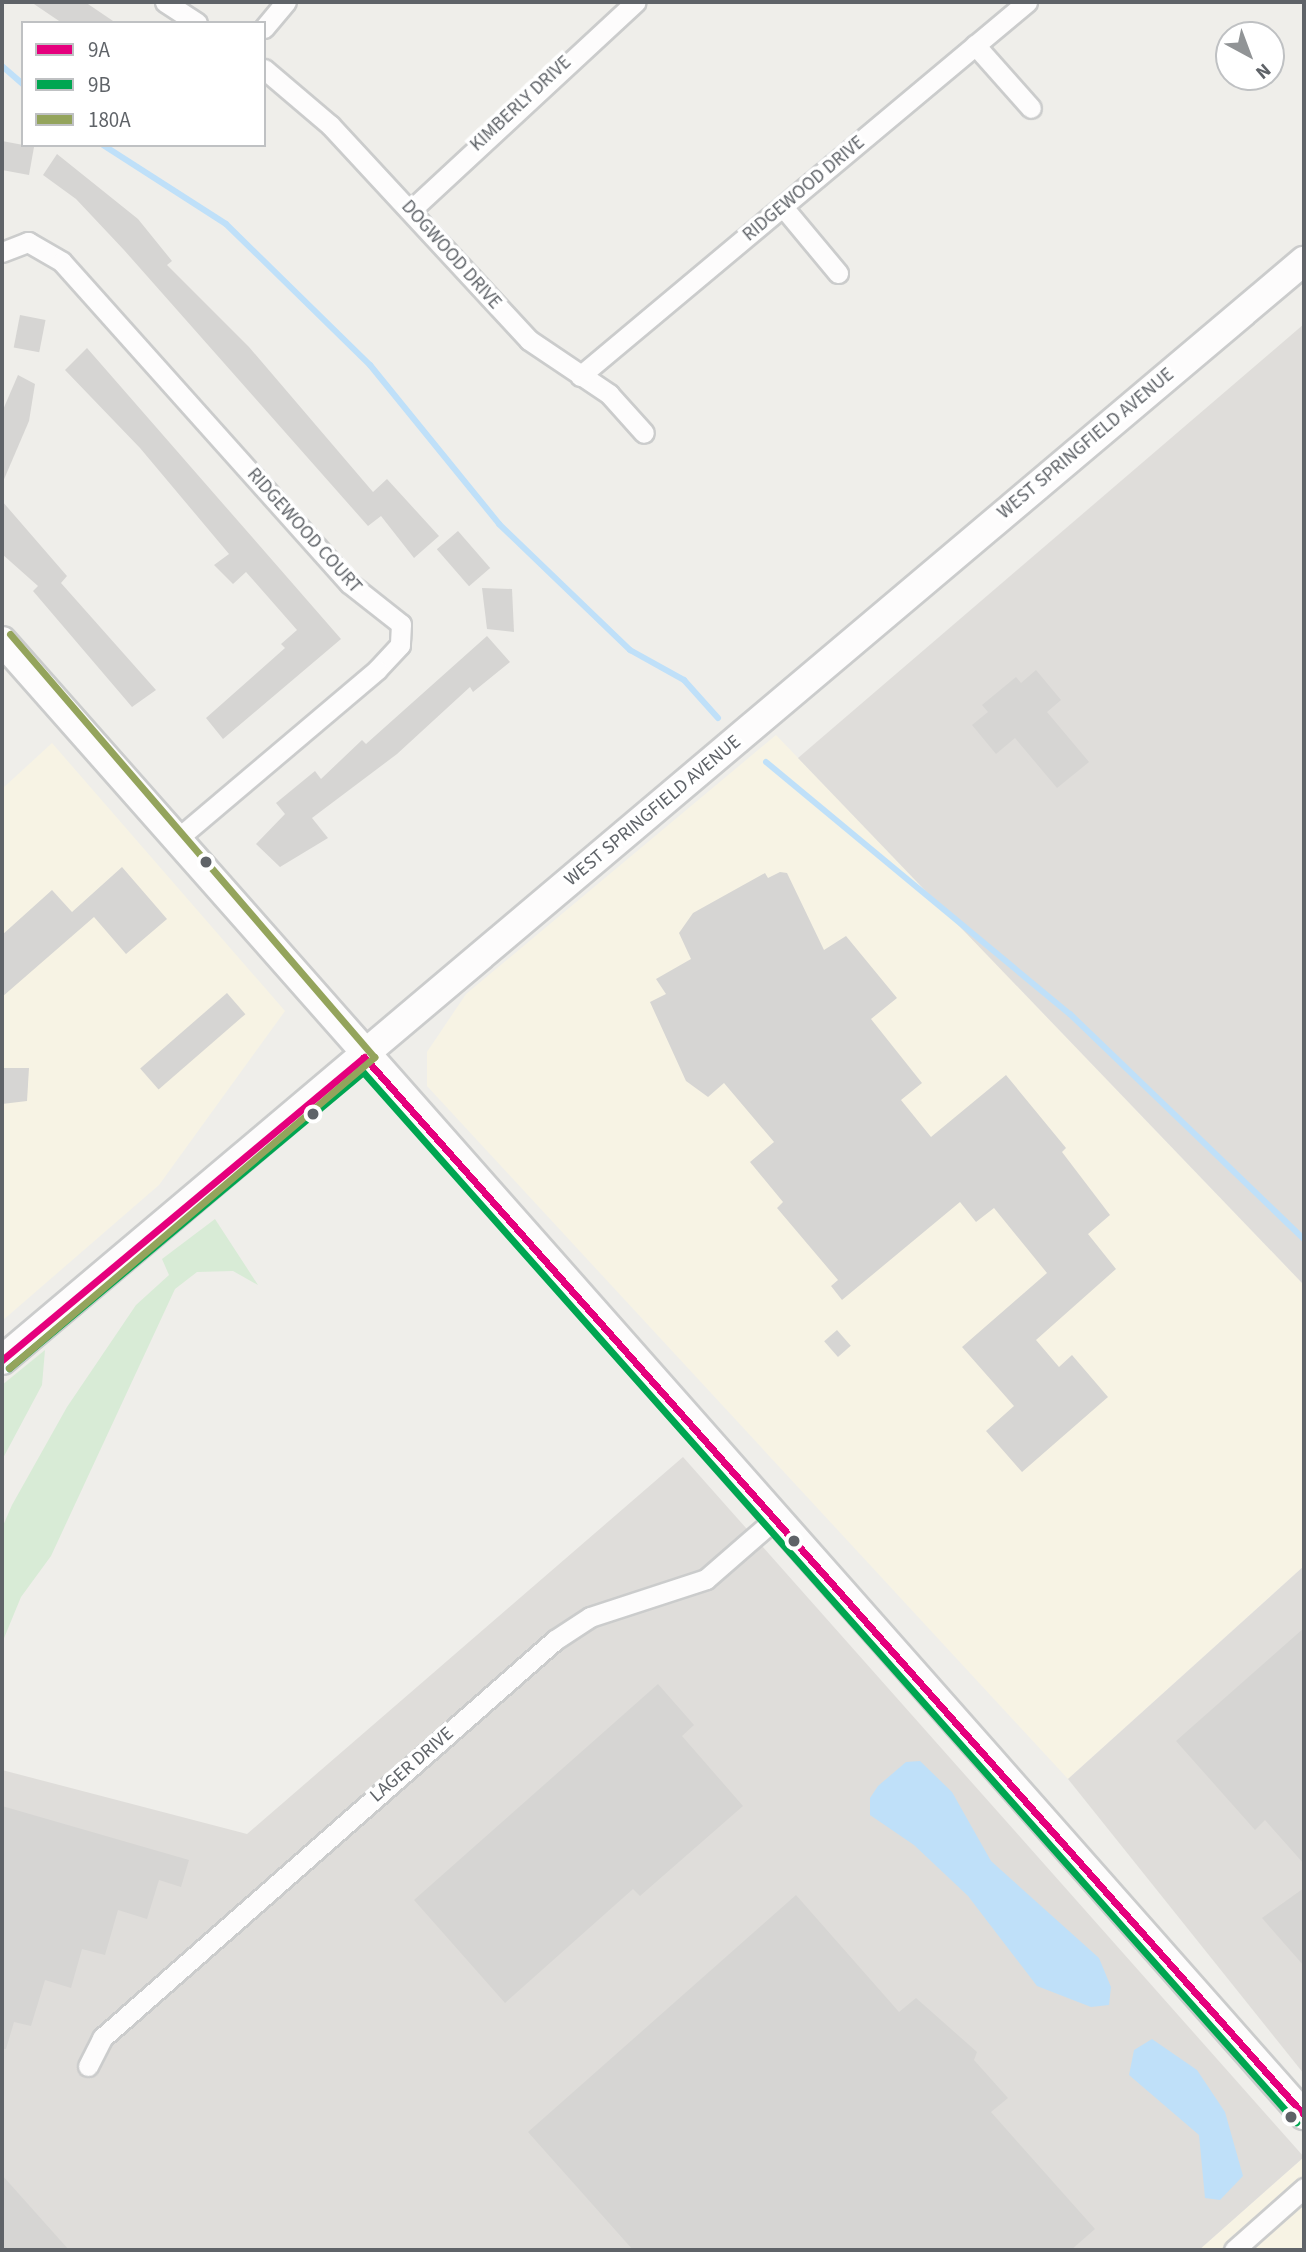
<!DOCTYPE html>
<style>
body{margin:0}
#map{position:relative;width:1306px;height:2252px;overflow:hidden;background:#efeeea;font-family:"Source Sans 3",sans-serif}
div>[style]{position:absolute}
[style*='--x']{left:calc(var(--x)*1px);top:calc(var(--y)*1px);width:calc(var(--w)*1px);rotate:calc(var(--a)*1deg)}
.commercial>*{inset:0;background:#f7f3e4}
.industrial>*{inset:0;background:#dfddda}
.green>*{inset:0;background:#d8ebd6}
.water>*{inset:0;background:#bfe0f9}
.stream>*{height:6px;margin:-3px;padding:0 3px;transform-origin:3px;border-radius:3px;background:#bfe0f9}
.building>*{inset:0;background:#d6d5d3;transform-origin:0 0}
.roads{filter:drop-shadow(2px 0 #cbcccc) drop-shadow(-2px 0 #cbcccc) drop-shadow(0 2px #cbcccc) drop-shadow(0 -2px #cbcccc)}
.street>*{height:19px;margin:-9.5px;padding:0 9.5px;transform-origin:9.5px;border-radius:9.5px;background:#fdfcfc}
.secondary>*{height:28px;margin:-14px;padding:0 14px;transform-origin:14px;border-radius:14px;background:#fdfcfc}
.bus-1>*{height:7px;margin:-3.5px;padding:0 3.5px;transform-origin:3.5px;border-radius:3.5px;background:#e5007d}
.bus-2>*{height:7px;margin:-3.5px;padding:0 3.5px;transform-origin:3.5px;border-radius:3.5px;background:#00a651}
.bus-3>*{height:7px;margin:-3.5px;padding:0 3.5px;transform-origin:3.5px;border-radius:3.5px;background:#94a45c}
.dots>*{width:19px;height:19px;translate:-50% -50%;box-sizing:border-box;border:4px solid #fff;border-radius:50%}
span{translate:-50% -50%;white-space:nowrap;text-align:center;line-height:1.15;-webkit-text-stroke:7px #fff;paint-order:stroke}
.street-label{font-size:19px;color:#5f6368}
.frame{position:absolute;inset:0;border:4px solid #5f6368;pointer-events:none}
.legend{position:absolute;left:21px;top:21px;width:245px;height:126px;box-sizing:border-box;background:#fff;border:2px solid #bfc1c3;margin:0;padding:9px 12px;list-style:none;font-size:21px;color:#5f6368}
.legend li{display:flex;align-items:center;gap:14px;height:35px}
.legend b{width:35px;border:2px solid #bfc1c3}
.north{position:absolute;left:1215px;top:21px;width:70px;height:70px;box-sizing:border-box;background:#fff;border:2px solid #bfc1c3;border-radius:50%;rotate:139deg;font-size:19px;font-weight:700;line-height:28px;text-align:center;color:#5f6368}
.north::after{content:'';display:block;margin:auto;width:24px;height:32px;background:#919496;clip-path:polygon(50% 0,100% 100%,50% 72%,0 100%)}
</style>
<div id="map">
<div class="commercial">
<div style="clip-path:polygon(776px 735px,1304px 1285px,1304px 1566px,1068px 1779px,427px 1086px,427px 1052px,466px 994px)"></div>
<div style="clip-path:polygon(52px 743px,285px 1011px,159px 1185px,2px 1321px,2px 789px)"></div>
<div style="clip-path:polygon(1304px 2157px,1304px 2250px,1199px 2250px)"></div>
</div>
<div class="industrial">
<div style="clip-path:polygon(1304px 324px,1304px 1285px,798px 758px)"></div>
<div style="clip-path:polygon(683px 1457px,1304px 2157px,1199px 2250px,2px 2250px,2px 1770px,247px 1834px)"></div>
<div style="clip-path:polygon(1304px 1566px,1304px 2074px,1068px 1779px)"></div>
</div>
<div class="green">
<div style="clip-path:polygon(215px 1219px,258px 1285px,233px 1271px,197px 1272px,175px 1289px,51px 1556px,21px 1597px,2px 1643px,2px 1528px,12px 1505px,67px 1407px,136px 1305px,169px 1275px,162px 1259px)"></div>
<div style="clip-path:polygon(45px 1350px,42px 1385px,2px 1460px,2px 1385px)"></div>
</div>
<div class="water">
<div style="clip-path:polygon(920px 1761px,952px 1792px,991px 1861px,1099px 1958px,1111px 1987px,1109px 2005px,1091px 2007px,1037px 1986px,968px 1896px,914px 1845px,870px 1815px,870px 1798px,878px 1786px,906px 1762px)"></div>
<div style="clip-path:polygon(1152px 2039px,1197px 2070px,1225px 2112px,1243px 2176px,1220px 2200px,1205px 2198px,1199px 2135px,1129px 2075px,1134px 2050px)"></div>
</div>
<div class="stream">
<div style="--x:2;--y:66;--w:28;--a:41"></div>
<div style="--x:103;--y:145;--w:146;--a:32.7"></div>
<div style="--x:226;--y:224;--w:202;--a:44.4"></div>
<div style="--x:370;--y:365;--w:205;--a:50.9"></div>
<div style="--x:499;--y:524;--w:182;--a:43.9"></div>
<div style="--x:630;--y:650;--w:62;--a:29.1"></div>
<div style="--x:684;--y:680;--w:51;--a:48.2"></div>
<div style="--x:766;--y:762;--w:395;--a:39.7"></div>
<div style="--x:1070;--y:1014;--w:325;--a:43.9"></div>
</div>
<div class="building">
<div style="clip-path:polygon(31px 2px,85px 2px,116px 23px,62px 23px)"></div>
<div style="clip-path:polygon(2px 141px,34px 147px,29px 175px,2px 170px)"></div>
<div style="clip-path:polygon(57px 154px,138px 219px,172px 261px,167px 265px,249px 347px,373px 492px,387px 479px,439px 536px,414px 558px,381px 516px,368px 526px,124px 250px,76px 199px,43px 175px)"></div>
<div style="left:20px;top:315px;width:26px;height:33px;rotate:11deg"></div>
<div style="clip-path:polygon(87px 348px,341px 639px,223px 739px,206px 718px,285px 648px,281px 644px,297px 630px,246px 572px,233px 584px,214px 565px,229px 554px,140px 448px,65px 370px)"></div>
<div style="clip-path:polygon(18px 375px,35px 384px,29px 421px,2px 484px,2px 412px)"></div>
<div style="clip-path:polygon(2px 501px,67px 576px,61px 583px,156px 690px,132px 707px,33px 591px,38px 586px,2px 554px)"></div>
<div style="left:458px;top:531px;width:49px;height:28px;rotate:49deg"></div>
<div style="clip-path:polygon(482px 588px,512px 589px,514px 632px,487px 629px)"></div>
<div style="clip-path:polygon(487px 636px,510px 662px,473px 692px,470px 687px,397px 754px,312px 818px,328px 838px,280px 867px,256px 844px,285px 814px,276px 803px,315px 771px,321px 779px,362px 740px,366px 744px)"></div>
<div style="clip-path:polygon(1036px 670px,1061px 700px,1047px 712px,1089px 762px,1057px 788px,1015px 738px,996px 754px,972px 725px,988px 712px,982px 705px,1016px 677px,1021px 683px)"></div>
<div style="clip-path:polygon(122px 867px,167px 919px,126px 954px,94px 917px,2px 997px,2px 935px,52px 890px,72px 912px)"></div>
<div style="clip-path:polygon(780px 872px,787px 873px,824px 950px,846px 936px,897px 998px,871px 1019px,922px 1083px,901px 1100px,931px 1137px,1006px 1075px,1066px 1148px,1062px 1152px,1110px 1215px,1088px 1234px,1116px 1269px,1036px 1340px,1059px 1367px,1072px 1355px,1108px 1397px,1022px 1472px,986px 1431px,1014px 1406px,962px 1347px,1047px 1273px,994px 1208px,976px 1222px,960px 1202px,842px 1300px,831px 1286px,838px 1280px,777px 1208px,783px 1202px,750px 1162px,774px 1142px,724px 1083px,708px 1097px,686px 1081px,650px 1002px,666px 994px,656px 979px,691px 959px,679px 933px,693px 913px,765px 873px,768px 878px)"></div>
<div style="left:227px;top:993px;width:28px;height:115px;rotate:49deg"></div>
<div style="clip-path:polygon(2px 1068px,29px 1068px,27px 1101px,2px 1104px)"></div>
<div style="left:837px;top:1330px;width:21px;height:17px;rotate:49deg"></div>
<div style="clip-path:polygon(1304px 1628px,1304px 1864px,1265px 1820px,1255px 1830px,1176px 1741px)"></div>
<div style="clip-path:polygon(658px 1684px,694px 1725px,682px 1736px,743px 1806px,640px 1896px,633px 1889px,505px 2003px,414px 1900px)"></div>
<div style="clip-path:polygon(2px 1806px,189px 1860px,181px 1887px,159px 1880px,147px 1919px,118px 1910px,105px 1955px,82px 1949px,71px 1988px,45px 1980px,31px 2026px,14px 2022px,6px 2049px,2px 2049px)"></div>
<div style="clip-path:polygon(1304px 1888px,1304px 1966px,1262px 1918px)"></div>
<div style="clip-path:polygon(796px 1895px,899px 2012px,916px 1998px,977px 2052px,974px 2060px,1008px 2098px,991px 2112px,1095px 2229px,1071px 2250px,633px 2250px,528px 2132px)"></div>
<div style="clip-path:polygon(2px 2175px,69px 2250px,2px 2250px)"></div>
</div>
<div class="roads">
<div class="street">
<div style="--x:165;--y:2;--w:38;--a:33"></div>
<div style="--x:264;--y:28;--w:34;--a:-50"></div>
<div style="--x:975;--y:45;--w:84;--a:48.4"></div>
<div style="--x:264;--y:69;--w:87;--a:40.3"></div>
<div style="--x:330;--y:125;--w:293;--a:47.2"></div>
<div style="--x:529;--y:340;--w:97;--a:34"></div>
<div style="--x:609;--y:394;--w:52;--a:48.1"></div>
<div style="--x:783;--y:207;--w:86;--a:50.2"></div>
<div style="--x:411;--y:210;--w:306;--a:-42.8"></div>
<div style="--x:2;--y:252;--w:28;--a:-21"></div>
<div style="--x:28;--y:242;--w:39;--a:30"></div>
<div style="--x:62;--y:262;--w:431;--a:48.2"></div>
<div style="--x:349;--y:583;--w:66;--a:38.3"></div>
<div style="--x:401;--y:624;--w:21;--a:93"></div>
<div style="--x:400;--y:645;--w:34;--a:133"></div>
<div style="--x:377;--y:670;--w:260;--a:139.8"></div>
<div style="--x:580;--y:376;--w:583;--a:-39.92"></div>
<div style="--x:88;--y:2066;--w:31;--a:-63"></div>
<div style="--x:102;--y:2038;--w:603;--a:-41.3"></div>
<div style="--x:555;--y:1640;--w:42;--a:-33.3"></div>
<div style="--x:590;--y:1617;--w:122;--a:-18.1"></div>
<div style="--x:706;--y:1579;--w:91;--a:-41"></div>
<div style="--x:1234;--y:2250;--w:94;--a:-41.5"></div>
</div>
<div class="secondary">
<div style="--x:2;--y:641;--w:1967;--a:48.55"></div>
<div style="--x:2;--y:1360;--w:1704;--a:-40.17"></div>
</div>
</div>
<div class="bus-1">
<div style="--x:2;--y:1360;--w:472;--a:-39.9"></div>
<div style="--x:364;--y:1057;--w:1415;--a:48.38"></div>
</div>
<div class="bus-2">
<div style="--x:9;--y:1368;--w:461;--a:-39.9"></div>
<div style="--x:363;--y:1072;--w:1405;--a:48.38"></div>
</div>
<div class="bus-3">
<div style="--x:9;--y:1368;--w:480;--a:-40.4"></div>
<div style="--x:374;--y:1057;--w:558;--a:-130.71"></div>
</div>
<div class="dots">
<div style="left:206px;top:862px;background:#5f6368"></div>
<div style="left:313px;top:1114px;background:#5f6368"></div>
<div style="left:794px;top:1541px;background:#5f6368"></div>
<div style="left:1291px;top:2117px;background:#5f6368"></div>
</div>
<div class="street-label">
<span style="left:521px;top:104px;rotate:-43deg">KIMBERLY DRIVE</span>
<span style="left:804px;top:189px;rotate:-40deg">RIDGEWOOD DRIVE</span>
<span style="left:451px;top:255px;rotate:48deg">DOGWOOD DRIVE</span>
<span style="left:1086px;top:444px;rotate:-40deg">WEST SPRINGFIELD AVENUE</span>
<span style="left:304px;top:531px;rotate:48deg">RIDGEWOOD COURT</span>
<span style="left:653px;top:811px;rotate:-40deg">WEST SPRINGFIELD AVENUE</span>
<span style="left:412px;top:1765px;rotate:-41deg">LAGER DRIVE</span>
</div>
<div class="frame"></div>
<ul class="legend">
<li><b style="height:9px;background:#e5007d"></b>9A</li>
<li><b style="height:9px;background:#00a651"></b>9B</li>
<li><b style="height:9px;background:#94a45c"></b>180A</li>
</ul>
<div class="north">N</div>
</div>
